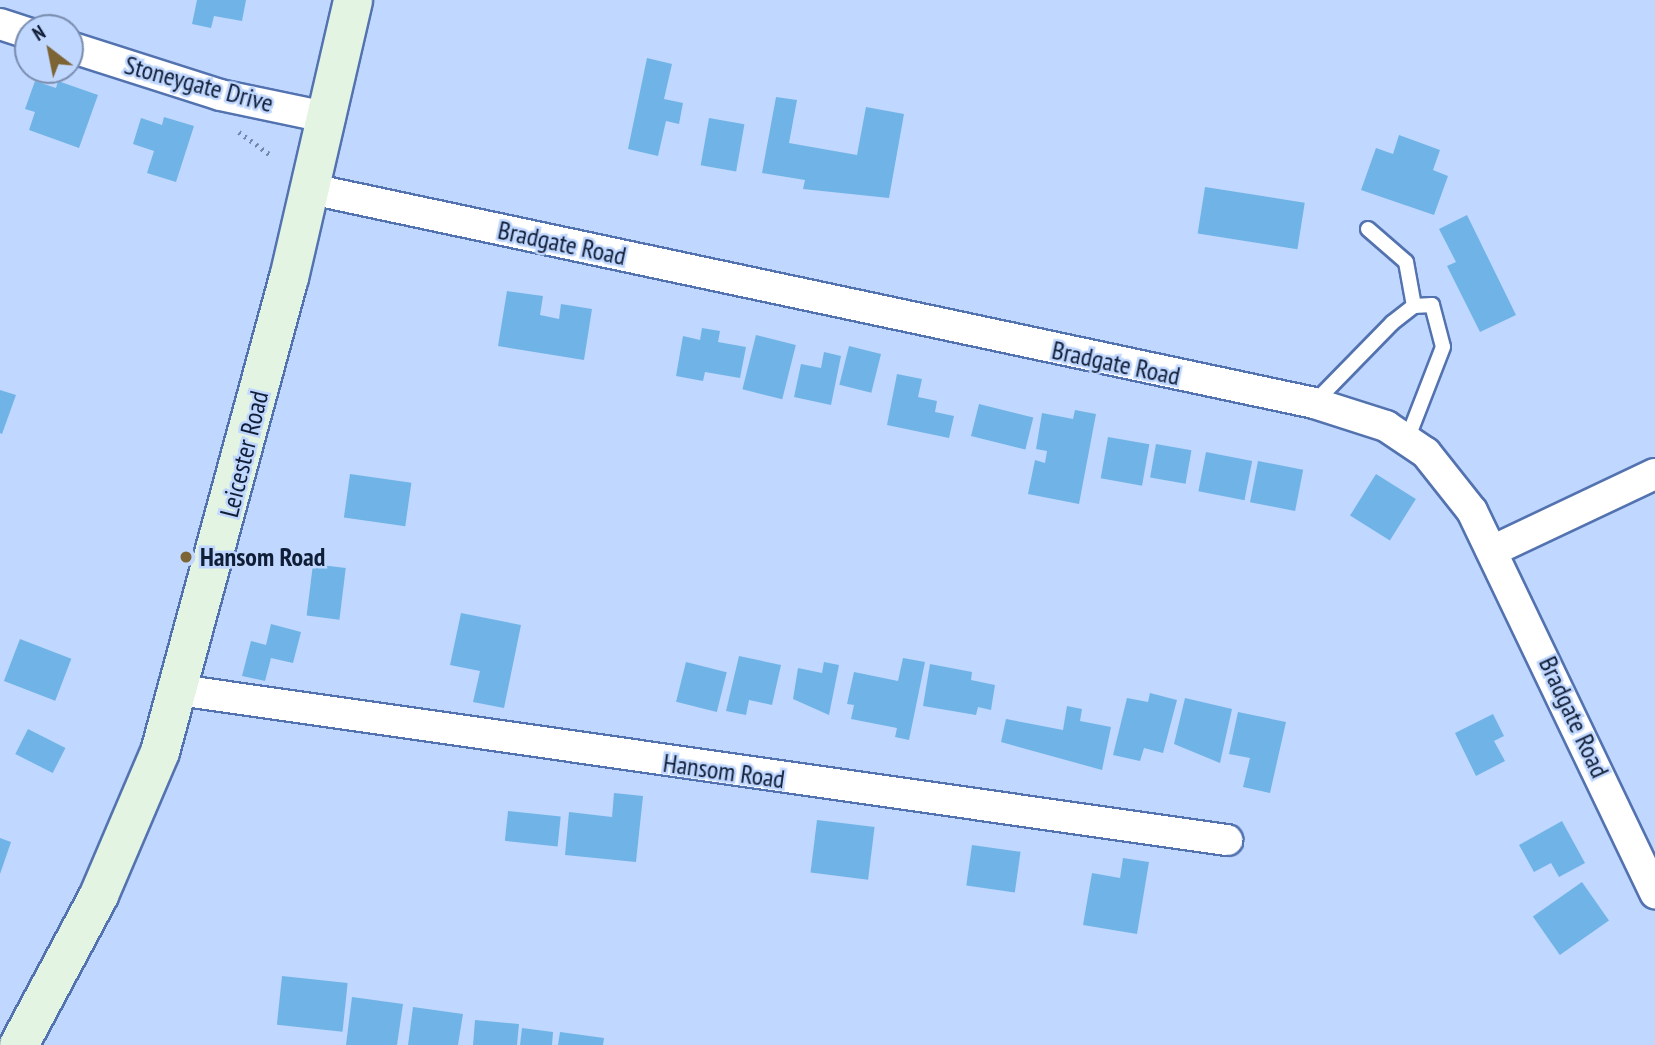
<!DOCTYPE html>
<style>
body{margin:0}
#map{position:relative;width:1655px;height:1045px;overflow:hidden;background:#c0d7ff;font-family:"PT Sans Narrow",sans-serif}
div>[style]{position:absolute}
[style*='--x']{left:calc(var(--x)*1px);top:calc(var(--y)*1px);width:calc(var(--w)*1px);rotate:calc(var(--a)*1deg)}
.building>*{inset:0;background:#70b4e7;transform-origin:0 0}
.path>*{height:4.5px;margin-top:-2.25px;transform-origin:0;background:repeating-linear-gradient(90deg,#7487a9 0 2px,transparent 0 7px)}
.roads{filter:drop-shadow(2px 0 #5373b0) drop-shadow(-2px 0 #5373b0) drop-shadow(0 2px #5373b0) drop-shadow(0 -2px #5373b0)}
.lane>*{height:14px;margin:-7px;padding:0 7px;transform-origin:7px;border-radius:7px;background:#fff}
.street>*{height:30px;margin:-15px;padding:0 15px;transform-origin:15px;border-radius:15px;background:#fff}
.secondary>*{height:38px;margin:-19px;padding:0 19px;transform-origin:19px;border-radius:19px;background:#e4f4e2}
.dots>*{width:19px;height:19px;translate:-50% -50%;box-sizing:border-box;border:4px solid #c0d7ff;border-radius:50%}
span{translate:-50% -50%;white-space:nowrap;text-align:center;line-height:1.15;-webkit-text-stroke:5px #c0d7ff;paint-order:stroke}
.street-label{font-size:26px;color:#101d36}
.poi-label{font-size:26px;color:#101d36;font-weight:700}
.left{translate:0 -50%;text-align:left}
.north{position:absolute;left:14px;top:14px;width:70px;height:70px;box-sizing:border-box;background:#c0d7ff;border:2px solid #7a8daf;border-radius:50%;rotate:328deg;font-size:19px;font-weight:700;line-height:28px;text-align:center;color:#101d36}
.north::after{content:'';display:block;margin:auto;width:24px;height:32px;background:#7d6435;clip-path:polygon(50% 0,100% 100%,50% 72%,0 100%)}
</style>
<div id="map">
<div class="building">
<div style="clip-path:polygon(197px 0,246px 0,242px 21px,214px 16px,211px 28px,192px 24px)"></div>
<div style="clip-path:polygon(647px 58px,672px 64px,664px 99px,683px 103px,679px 124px,666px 121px,658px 156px,628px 149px)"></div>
<div style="clip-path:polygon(35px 81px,56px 88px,58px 81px,98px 95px,79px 148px,29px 130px,35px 112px,25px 109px)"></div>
<div style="clip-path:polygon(776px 97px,797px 100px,789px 143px,857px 155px,866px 107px,904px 114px,889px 198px,803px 189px,805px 180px,762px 173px)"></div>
<div style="clip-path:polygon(164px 117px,194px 126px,176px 182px,147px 173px,154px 151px,133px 144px,141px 118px,162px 125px)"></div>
<div style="left:709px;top:118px;width:36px;height:48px;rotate:10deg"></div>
<div style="clip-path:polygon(1399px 135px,1440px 150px,1433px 170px,1448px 176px,1434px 215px,1361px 190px,1376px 148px,1393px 154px)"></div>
<div style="left:1205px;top:187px;width:101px;height:47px;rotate:9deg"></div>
<div style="clip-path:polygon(1467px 215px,1516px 315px,1480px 332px,1447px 266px,1456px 262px,1439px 229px)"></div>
<div style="clip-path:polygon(507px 291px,543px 296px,540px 315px,559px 319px,561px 304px,592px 309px,584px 360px,498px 346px)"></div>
<div style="clip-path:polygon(702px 328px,720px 331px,718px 342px,746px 347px,740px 378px,705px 372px,703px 381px,676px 376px,683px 336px,700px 340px)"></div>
<div style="left:756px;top:335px;width:41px;height:56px;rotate:14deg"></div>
<div style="left:849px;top:346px;width:33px;height:40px;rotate:14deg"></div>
<div style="clip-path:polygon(824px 352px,841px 356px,831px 405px,794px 397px,801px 364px,821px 368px)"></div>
<div style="clip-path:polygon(897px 374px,922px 379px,918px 397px,937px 401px,935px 412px,954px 416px,949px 438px,887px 425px)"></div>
<div style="clip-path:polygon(0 390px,16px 395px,2px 434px,0 433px)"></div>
<div style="left:979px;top:404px;width:56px;height:33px;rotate:14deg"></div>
<div style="clip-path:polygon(1075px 410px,1096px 414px,1079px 504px,1028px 494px,1035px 460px,1045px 463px,1047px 451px,1036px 449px,1042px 413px,1073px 419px)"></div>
<div style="left:1108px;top:437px;width:42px;height:42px;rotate:10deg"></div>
<div style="left:1156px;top:444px;width:36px;height:34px;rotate:10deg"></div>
<div style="left:1206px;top:452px;width:47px;height:40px;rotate:11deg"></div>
<div style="left:1258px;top:461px;width:46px;height:42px;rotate:11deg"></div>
<div style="left:350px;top:474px;width:62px;height:44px;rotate:8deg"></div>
<div style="left:1376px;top:474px;width:47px;height:49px;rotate:32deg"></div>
<div style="left:313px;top:564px;width:33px;height:52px;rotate:7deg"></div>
<div style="clip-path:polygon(461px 613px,521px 625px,504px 708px,473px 702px,480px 671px,450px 665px)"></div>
<div style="clip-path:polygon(271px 624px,301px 632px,293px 663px,271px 658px,265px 681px,242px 676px,251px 641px,266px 645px)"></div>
<div style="left:20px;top:639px;width:55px;height:45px;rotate:21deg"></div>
<div style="clip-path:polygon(739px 656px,781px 665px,772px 705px,749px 700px,746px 715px,726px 711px)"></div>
<div style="clip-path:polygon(903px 658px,925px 662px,909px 740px,895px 737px,897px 728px,851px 719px,854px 705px,847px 704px,854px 672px,898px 681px)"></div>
<div style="left:686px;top:662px;width:42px;height:41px;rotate:14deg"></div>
<div style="clip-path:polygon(824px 662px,839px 665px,829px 715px,793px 699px,798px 668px,822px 673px)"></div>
<div style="clip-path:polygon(930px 664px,972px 672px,971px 680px,995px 685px,991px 710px,978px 707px,976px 715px,923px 706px)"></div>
<div style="clip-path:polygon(1150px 693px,1177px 700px,1163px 753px,1144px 748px,1140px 761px,1113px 755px,1127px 698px,1148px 702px)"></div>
<div style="clip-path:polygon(1185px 698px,1232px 709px,1220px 763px,1174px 744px)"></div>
<div style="clip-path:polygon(1067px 706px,1082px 709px,1080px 721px,1111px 727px,1102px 770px,1001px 742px,1006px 719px,1063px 730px)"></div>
<div style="clip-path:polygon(1238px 712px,1286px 722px,1270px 793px,1243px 787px,1250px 758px,1229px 754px)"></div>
<div style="clip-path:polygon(1493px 714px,1504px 736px,1494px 741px,1505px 761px,1476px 776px,1455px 733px)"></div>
<div style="left:28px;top:729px;width:42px;height:28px;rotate:27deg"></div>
<div style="clip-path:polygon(614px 793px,643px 796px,636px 862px,565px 855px,569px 812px,612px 817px)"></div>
<div style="left:508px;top:811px;width:53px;height:30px;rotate:6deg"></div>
<div style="left:817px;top:820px;width:58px;height:53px;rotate:7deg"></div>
<div style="clip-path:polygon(1562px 821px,1585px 863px,1559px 877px,1551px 863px,1534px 872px,1519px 845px)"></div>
<div style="clip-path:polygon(0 838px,11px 842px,0 874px)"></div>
<div style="left:972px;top:845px;width:49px;height:41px;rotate:8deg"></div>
<div style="clip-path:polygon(1123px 858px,1149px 862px,1137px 934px,1083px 925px,1092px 873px,1120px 878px)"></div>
<div style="left:1582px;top:882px;width:47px;height:60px;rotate:55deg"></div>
<div style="left:282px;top:976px;width:66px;height:49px;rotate:6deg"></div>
<div style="clip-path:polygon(352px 997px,403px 1004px,397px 1045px,346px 1045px)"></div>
<div style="clip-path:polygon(413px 1007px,463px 1014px,458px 1045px,408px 1045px)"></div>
<div style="clip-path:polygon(475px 1020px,519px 1024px,517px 1045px,473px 1045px)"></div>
<div style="clip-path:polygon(522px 1028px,553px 1032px,552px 1045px,520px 1045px)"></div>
<div style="clip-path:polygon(560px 1032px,604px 1038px,603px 1045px,558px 1045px)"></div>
</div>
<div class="path">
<div style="--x:239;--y:132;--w:39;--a:36"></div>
</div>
<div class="roads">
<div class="lane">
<div style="--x:1368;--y:229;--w:50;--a:41"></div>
<div style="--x:1406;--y:262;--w:45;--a:79.7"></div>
<div style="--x:1314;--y:403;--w:112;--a:-45.7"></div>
<div style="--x:1392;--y:323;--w:28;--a:-38"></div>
<div style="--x:1414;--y:306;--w:18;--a:-3"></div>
<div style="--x:1432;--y:305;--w:43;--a:75.3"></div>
<div style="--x:1443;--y:347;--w:100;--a:111.2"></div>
</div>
<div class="street">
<div style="--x:0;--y:24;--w:29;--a:18"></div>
<div style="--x:70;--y:47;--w:157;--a:17.7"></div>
<div style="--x:220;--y:95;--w:112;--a:11.8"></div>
<div style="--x:311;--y:189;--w:1026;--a:12.04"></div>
<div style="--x:1314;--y:403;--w:76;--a:17.7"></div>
<div style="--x:1386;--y:426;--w:48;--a:34"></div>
<div style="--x:1426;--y:453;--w:74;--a:51.6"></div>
<div style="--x:1472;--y:511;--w:424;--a:64.4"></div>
<div style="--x:1494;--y:550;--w:178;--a:-25.3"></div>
<div style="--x:179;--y:690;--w:1059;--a:8.15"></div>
</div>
<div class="secondary">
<div style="--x:19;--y:1045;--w:170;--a:-61.9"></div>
<div style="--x:99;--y:895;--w:155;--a:-66.9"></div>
<div style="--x:160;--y:752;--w:491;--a:-74.8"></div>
<div style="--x:289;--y:278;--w:285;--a:-77"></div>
</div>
</div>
<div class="dots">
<div style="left:186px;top:557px;background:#7d6435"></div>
</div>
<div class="street-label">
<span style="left:199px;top:84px;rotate:15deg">Stoneygate Drive</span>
<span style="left:562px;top:243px;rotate:12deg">Bradgate Road</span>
<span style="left:1116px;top:363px;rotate:12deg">Bradgate Road</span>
<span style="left:244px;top:454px;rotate:-76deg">Leicester Road</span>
<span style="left:1574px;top:717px;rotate:65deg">Bradgate Road</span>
<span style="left:724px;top:771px;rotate:8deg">Hansom Road</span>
</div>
<div class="poi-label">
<span class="left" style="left:200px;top:557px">Hansom Road</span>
</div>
<div class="north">N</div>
</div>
